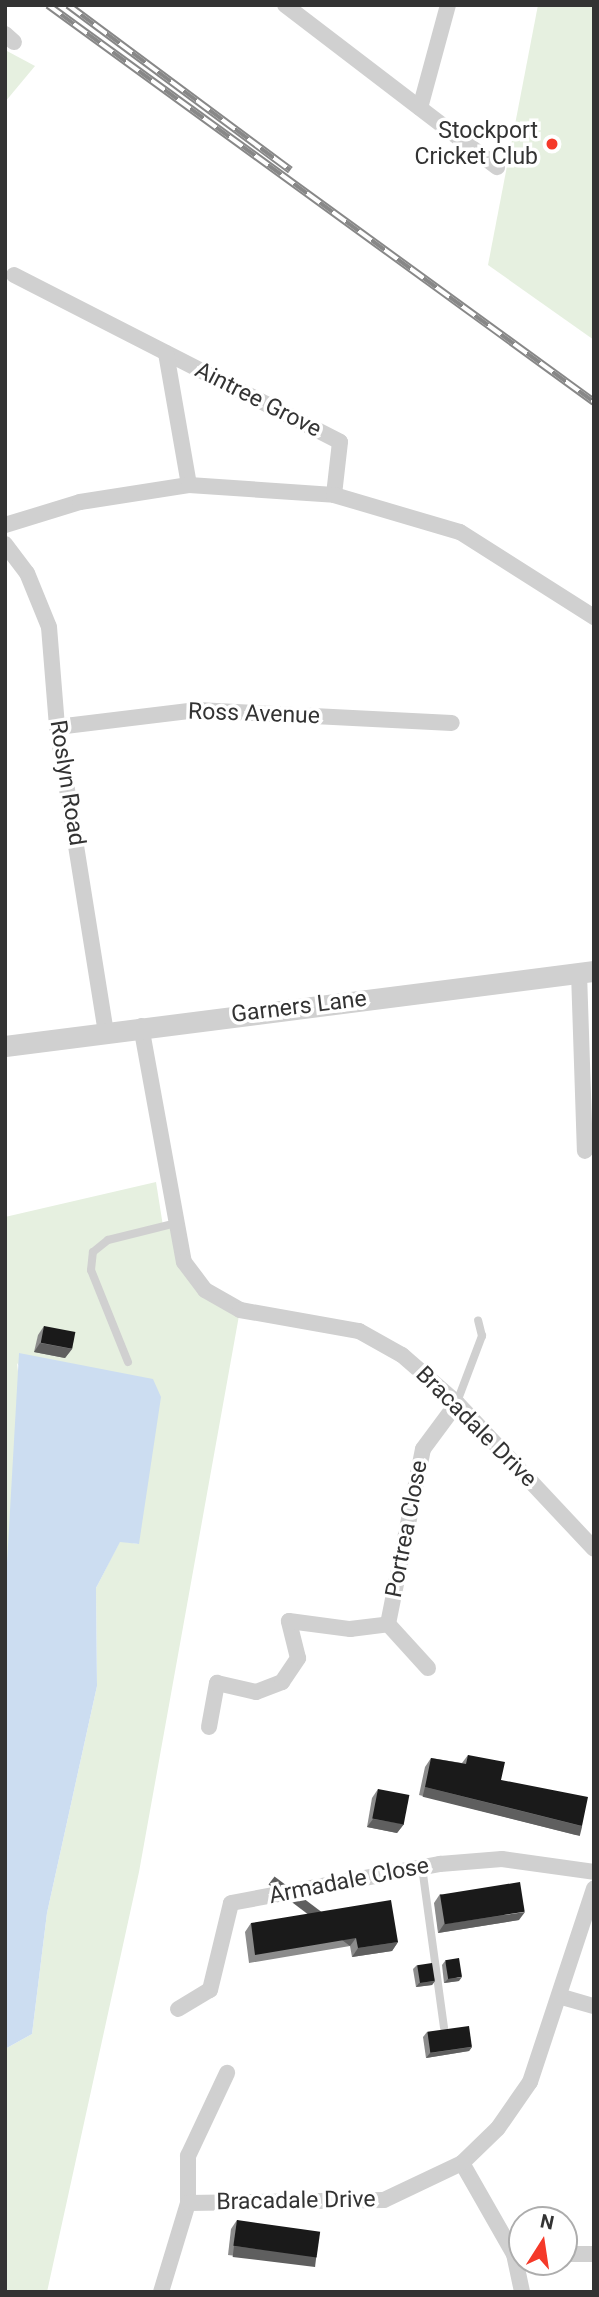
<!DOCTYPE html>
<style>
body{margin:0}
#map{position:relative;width:599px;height:2297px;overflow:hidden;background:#fff;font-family:Roboto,sans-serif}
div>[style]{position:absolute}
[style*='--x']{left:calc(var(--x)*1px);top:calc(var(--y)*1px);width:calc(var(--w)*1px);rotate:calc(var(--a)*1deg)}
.green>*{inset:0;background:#e6f0e0}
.water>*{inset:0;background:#ccddf1}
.service>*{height:8px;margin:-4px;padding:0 4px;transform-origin:4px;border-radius:4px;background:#d0d0d0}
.minor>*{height:16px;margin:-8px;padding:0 8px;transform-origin:8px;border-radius:8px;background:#d0d0d0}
.tertiary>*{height:21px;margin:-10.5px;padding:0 10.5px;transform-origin:10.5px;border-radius:10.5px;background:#d0d0d0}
.rail>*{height:8px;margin-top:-4px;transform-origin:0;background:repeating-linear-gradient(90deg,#fff 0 16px,#888 0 32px);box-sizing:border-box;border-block:2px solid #888}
.wall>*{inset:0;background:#8c8c8c}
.shaded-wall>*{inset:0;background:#5f5f5f;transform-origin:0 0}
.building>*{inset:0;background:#1a1a1a;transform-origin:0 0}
.dots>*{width:19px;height:19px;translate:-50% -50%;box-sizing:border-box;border:4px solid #fff;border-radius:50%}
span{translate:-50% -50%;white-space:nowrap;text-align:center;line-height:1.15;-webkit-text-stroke:7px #fff;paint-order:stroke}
.poi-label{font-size:23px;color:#333}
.right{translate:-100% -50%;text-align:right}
.street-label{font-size:23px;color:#333}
.frame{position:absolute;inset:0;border:7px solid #333;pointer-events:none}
.north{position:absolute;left:508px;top:2206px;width:70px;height:70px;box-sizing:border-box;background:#fff;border:2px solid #adadad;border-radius:50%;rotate:12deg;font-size:19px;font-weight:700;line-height:28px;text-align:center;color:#333}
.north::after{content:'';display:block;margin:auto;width:24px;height:32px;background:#f53929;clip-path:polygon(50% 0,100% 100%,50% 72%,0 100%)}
</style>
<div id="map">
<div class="green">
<div style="clip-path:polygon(538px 5px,594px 5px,594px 340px,488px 265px)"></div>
<div style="clip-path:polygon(7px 51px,35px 66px,5px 102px,5px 51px)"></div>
<div style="clip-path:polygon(156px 1182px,163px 1226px,176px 1223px,184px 1262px,240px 1310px,139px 1872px,47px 2292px,5px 2292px,5px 2049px,32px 2034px,47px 1913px,97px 1686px,96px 1588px,120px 1541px,138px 1544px,17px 1363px,21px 1397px,5px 1598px,5px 1217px)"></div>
</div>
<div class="water">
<div style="clip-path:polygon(19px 1353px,153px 1379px,161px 1397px,139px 1544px,120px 1542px,96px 1588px,97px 1686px,47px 1913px,32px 2034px,5px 2049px,5px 1598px)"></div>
</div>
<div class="service">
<div style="--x:128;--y:1362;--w:99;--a:-111.9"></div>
<div style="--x:91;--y:1270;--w:18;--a:-84"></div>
<div style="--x:93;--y:1252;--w:19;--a:-39"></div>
<div style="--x:108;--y:1240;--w:70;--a:-14"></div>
<div style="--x:457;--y:1402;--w:71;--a:-69.3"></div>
<div style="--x:482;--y:1336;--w:16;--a:-104"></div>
<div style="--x:422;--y:1867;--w:162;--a:82.2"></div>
</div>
<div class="minor">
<div style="--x:285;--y:5;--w:267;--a:37.4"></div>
<div style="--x:5;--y:34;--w:12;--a:42"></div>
<div style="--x:420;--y:108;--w:107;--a:-74.8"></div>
<div style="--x:14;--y:275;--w:366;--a:27.1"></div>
<div style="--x:340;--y:442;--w:53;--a:96.5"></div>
<div style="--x:166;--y:353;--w:134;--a:80.1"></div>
<div style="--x:5;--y:525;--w:78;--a:-17"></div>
<div style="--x:80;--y:502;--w:110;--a:-8.9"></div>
<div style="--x:189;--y:485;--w:145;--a:3.9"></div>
<div style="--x:334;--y:495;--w:131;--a:16.4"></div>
<div style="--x:460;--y:532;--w:159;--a:32.4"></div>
<div style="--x:5;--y:544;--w:36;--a:53"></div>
<div style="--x:27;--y:573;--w:58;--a:67.8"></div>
<div style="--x:49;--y:627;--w:100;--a:85.4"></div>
<div style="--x:57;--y:727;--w:309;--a:80.9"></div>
<div style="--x:57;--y:727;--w:141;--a:-6.9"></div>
<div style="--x:197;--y:710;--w:255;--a:2.9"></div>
<div style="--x:579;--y:973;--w:178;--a:88.1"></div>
<div style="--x:141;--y:1026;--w:240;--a:79.7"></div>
<div style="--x:184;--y:1262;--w:35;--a:53"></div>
<div style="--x:205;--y:1290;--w:40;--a:29.7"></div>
<div style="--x:240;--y:1310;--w:121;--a:10"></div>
<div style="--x:359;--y:1331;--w:49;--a:29.2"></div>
<div style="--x:402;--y:1355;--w:73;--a:41.1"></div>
<div style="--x:457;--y:1403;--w:200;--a:46.8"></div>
<div style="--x:428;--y:1668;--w:59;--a:-132.3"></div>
<div style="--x:388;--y:1624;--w:178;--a:-78.7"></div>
<div style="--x:423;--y:1449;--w:57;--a:-53.5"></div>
<div style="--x:209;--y:1727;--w:45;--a:-79.7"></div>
<div style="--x:217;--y:1683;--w:40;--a:13"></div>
<div style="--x:256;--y:1692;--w:28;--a:-21"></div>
<div style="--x:282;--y:1682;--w:29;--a:-56"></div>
<div style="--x:298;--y:1658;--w:38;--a:-104"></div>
<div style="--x:289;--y:1621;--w:62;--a:7.5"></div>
<div style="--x:350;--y:1629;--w:38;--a:-7"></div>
<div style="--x:562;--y:1997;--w:33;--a:16"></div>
<div style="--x:178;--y:2009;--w:37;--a:-31"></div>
<div style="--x:210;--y:1990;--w:89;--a:-76.4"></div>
<div style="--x:231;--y:1903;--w:213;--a:-10.6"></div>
<div style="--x:440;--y:1864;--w:62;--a:-4.6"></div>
<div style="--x:502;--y:1859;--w:93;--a:8"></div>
<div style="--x:462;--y:2163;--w:105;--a:60.3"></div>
<div style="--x:514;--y:2254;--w:39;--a:78"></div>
<div style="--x:188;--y:2203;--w:47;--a:-90"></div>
<div style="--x:188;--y:2156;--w:92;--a:-64.8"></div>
<div style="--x:564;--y:2254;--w:30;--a:0"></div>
<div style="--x:161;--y:2292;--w:93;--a:-73.1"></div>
<div style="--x:188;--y:2203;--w:196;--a:-0.9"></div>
<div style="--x:384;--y:2200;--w:86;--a:-25.4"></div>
<div style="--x:462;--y:2163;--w:50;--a:-44.2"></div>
<div style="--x:498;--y:2128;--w:56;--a:-55.2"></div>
<div style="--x:530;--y:2082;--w:204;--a:-71.7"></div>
</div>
<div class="tertiary">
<div style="--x:5;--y:1046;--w:594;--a:-7.26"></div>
</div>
<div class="rail">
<div style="--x:48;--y:5;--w:675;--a:36.02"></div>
<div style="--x:68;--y:5;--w:277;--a:36.6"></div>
</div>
<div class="wall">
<div style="clip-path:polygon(44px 1326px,72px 1349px,65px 1358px,34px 1352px,38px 1335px)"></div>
<div style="clip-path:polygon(468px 1755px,501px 1780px,582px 1826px,576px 1835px,419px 1795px,425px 1767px,431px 1758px,462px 1763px)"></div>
<div style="clip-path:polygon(378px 1789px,404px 1824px,397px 1833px,367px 1827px,372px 1798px)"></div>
<div style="clip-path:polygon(440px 1894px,519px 1920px,438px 1933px,434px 1903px)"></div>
<div style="clip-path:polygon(251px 1923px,398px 1942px,392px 1951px,352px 1957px,350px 1946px,249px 1963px,245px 1932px)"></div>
<div style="clip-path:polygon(445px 1961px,459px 1981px,444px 1983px,442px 1965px)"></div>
<div style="clip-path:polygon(417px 1965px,435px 1981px,432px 1985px,416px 1987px,413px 1969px)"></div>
<div style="clip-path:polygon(427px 2032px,472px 2047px,469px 2051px,426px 2058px,423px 2037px)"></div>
<div style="clip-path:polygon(237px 2220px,316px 2256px,310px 2265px,228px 2255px,231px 2229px)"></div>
</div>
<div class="shaded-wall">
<div style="clip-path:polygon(40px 1343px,72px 1349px,65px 1358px,34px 1352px)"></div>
<div style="left:425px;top:1787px;width:162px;height:10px;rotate:14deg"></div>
<div style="clip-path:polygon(373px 1819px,404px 1824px,397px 1833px,367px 1827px)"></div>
<div style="clip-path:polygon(525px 1912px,519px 1920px,438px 1933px,444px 1924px)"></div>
<div style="left:356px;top:1938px;width:10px;height:102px;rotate:127deg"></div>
<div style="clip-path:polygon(398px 1942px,392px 1951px,352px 1957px,358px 1948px)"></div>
<div style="clip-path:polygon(462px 1977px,459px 1981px,444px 1983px,448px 1979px)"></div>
<div style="clip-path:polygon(435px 1981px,432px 1985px,416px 1987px,419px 1983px)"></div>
<div style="clip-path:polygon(472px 2047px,469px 2051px,426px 2058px,430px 2053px)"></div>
<div style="left:234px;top:2246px;width:83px;height:11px;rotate:7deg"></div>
</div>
<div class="building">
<div style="left:44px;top:1326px;width:32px;height:17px;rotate:11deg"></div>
<div style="clip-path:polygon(468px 1755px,505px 1762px,501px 1780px,588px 1797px,582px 1826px,425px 1787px,431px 1758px,466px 1764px)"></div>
<div style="left:378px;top:1789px;width:32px;height:30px;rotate:11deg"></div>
<div style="left:520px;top:1882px;width:30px;height:81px;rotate:81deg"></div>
<div style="clip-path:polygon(391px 1900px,398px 1942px,358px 1948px,356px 1938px,255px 1955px,251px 1923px)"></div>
<div style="left:459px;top:1958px;width:19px;height:14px;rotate:81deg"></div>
<div style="left:432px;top:1963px;width:18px;height:15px;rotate:81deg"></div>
<div style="left:469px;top:2026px;width:21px;height:42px;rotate:82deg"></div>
<div style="left:237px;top:2220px;width:84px;height:26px;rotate:8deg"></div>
</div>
<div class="dots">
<div style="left:552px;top:144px;background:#f53929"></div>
</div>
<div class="poi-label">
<span class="right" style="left:538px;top:144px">Stockport<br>Cricket Club</span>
</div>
<div class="street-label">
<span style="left:258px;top:400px;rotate:27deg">Aintree Grove</span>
<span style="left:254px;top:714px;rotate:2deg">Ross Avenue</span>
<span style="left:67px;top:783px;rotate:81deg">Roslyn Road</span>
<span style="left:299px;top:1007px;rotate:-7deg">Garners Lane</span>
<span style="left:476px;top:1427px;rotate:45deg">Bracadale Drive</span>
<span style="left:407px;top:1529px;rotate:-79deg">Portrea Close</span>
<span style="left:349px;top:1881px;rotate:-11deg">Armadale Close</span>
<span style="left:296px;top:2201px;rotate:-1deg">Bracadale Drive</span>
</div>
<div class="frame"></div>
<div class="north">N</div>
</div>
